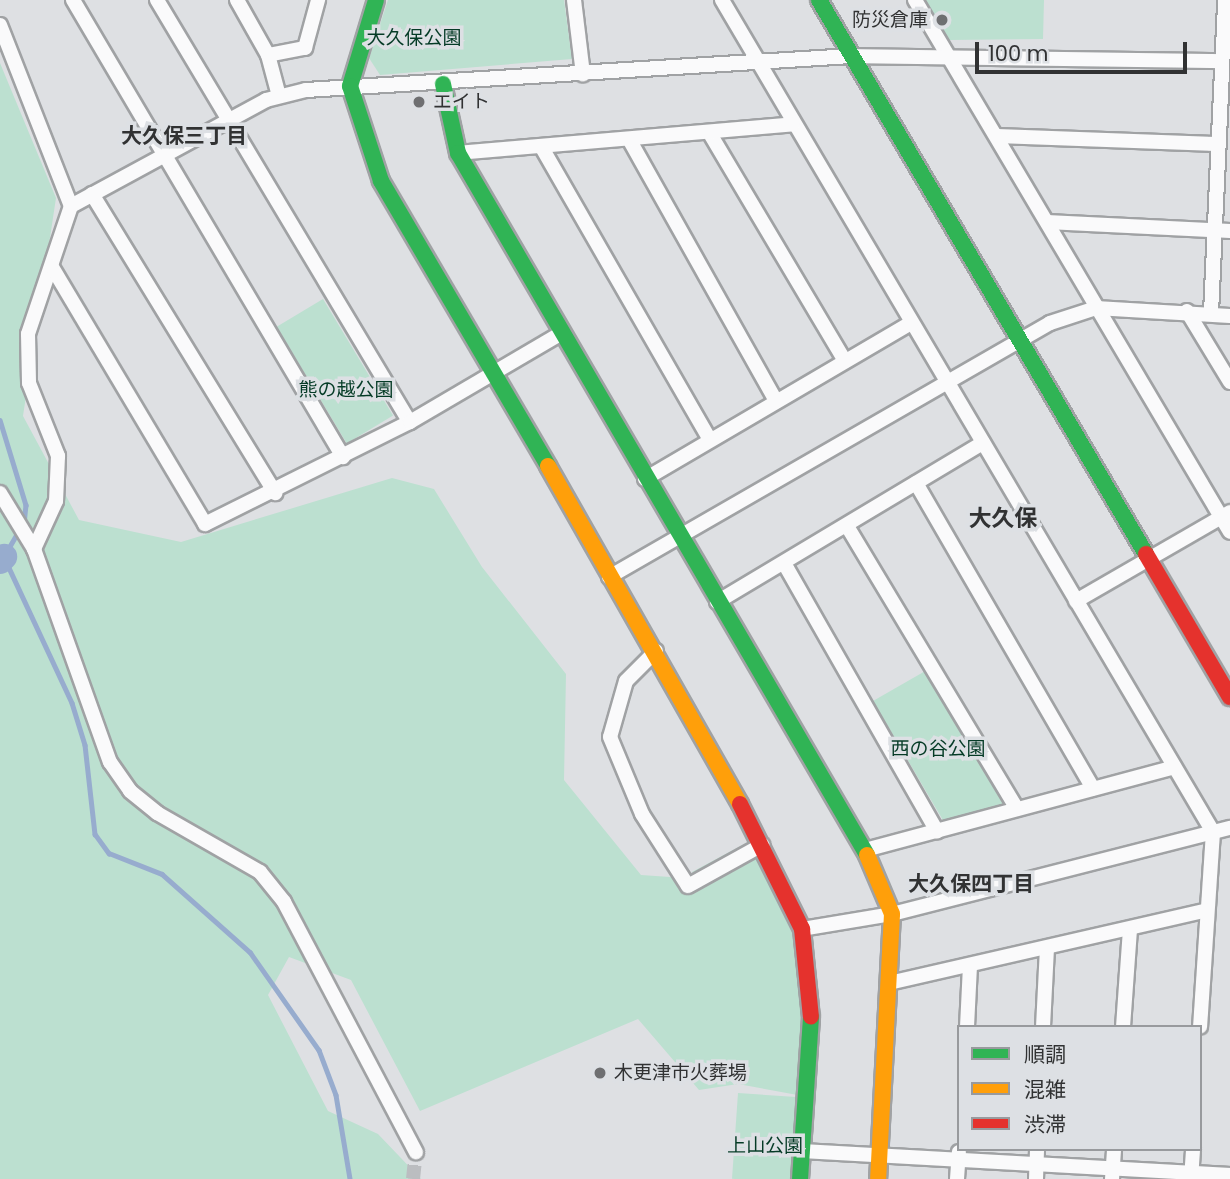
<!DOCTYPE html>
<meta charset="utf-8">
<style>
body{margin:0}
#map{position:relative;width:1230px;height:1179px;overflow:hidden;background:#dee0e3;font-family:Poppins,"Noto Sans JP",sans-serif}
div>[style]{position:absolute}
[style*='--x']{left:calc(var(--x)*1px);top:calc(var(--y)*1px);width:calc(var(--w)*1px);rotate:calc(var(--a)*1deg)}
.green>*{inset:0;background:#bce0d0;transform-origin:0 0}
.stream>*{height:4.5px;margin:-2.25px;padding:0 2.25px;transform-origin:2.25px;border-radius:2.25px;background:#97acce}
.river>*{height:26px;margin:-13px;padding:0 13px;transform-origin:13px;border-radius:13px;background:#97acce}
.street-tunnel>*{height:14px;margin-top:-7px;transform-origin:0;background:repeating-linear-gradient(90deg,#bbbdc0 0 14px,transparent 0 21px)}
.roads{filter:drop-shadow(2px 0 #a0a2a4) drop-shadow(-2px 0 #a0a2a4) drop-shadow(0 2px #a0a2a4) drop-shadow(0 -2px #a0a2a4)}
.street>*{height:14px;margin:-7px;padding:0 7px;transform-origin:7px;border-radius:7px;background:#fafafb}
.fast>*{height:16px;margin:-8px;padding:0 8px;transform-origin:8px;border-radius:8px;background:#30b455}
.slow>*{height:16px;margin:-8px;padding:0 8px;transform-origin:8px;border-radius:8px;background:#ff9f0a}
.jam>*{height:16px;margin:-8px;padding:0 8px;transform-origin:8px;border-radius:8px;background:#e5322d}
.dots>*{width:19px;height:19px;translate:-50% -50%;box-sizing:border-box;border:4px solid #dde0e4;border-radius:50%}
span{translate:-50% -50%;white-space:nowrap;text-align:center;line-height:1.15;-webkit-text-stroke:7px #dde0e4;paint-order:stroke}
.poi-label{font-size:19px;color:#313233}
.right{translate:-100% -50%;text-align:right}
.left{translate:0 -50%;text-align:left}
.park-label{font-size:19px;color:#053b26}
.neighbourhood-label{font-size:21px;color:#313233;font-weight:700}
.quarter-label{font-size:23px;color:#313233;font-weight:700}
.legend{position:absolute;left:957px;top:1025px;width:245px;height:126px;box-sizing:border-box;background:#dde0e4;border:2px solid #989a9d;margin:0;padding:9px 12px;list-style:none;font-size:21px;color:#313233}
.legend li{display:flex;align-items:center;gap:14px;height:35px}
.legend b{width:35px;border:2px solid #989a9d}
.scale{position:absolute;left:975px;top:42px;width:212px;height:32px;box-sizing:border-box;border:4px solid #313233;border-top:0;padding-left:9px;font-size:21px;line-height:24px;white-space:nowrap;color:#313233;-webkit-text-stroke:5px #dde0e4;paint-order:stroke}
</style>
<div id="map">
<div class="green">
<div style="clip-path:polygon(388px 0,564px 0,572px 59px,380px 75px,369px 58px)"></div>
<div style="clip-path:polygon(923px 0,1044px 0,1043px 39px,949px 40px)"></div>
<div style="clip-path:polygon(0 63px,56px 198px,23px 416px,79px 520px,181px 542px,392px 478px,434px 489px,482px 567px,566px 674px,564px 780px,641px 875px,699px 879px,692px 872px,763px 834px,800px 906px,803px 1096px,738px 1084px,699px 1090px,638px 1019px,420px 1111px,351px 980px,289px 957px,268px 995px,328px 1111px,378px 1134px,421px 1179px,0 1179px)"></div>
<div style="left:323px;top:299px;width:136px;height:54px;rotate:59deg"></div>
<div style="clip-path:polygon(927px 670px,1004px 797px,1005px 806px,944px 822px,873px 701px)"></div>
<div style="left:738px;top:1093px;width:62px;height:86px;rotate:4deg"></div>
</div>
<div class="stream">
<div style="--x:0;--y:420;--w:89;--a:73"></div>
<div style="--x:26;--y:505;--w:19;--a:96"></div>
<div style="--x:19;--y:531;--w:30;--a:120"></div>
<div style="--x:4;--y:557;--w:161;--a:65"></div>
<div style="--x:72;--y:703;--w:44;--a:72.8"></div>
<div style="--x:85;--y:745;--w:90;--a:83.6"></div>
<div style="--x:95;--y:834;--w:24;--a:54"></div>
<div style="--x:109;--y:853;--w:57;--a:21.6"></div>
<div style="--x:162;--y:874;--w:118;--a:41.6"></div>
<div style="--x:250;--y:952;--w:120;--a:54.9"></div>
<div style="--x:319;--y:1050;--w:48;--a:69.3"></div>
<div style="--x:336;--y:1095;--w:85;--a:80.5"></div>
</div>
<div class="river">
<div style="--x:0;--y:561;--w:6;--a:-45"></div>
</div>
<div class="street-tunnel">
<div style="--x:413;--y:1179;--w:27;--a:-84"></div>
</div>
<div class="roads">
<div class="street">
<div style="--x:73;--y:0;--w:531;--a:59.42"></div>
<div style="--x:157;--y:0;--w:492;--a:59.1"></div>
<div style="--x:237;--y:0;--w:63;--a:60.6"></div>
<div style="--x:574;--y:0;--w:75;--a:83.1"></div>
<div style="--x:722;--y:0;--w:966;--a:59.45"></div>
<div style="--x:1213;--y:832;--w:195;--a:93.8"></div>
<div style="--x:915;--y:0;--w:618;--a:59.37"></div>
<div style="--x:0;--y:25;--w:194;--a:68.6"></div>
<div style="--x:71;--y:206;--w:135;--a:108.6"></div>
<div style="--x:28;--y:334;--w:49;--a:88.8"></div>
<div style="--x:29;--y:383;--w:79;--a:68.3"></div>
<div style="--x:58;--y:456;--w:45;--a:92.5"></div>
<div style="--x:56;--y:501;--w:53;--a:114.6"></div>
<div style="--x:279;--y:96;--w:42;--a:-105"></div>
<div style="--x:268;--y:55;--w:38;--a:-11"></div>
<div style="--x:305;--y:48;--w:50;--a:-74.8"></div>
<div style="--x:709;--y:132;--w:266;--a:59.3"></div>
<div style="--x:997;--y:136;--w:221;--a:2.1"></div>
<div style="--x:629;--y:139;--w:300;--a:60.7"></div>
<div style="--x:541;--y:146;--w:339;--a:60.1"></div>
<div style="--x:458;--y:153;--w:336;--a:-4.9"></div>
<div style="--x:92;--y:194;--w:351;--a:58.5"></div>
<div style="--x:71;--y:206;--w:222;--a:-28.5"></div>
<div style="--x:266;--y:100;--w:41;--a:-14"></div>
<div style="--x:306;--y:90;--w:546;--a:-3.57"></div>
<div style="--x:851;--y:56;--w:371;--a:0.8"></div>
<div style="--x:1047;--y:222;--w:183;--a:2.8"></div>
<div style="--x:52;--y:267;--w:299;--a:59.2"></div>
<div style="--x:205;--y:524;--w:229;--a:-26.5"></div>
<div style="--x:410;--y:422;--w:174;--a:-30.4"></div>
<div style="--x:1187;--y:311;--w:83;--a:58.8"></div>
<div style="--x:1211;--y:313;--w:313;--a:-87.4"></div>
<div style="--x:645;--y:479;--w:308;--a:-30.4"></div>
<div style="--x:916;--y:483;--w:353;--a:59.9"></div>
<div style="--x:0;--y:493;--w:66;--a:58.7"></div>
<div style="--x:34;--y:549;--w:226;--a:70.4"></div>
<div style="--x:110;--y:762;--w:35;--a:55"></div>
<div style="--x:130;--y:791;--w:35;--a:39"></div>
<div style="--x:157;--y:813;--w:119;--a:29.8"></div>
<div style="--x:260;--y:872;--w:38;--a:51"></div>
<div style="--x:284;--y:902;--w:283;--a:62.2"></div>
<div style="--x:847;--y:526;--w:330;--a:59"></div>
<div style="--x:784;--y:563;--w:309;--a:60.3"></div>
<div style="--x:609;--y:577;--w:509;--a:-29.94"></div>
<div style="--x:1050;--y:323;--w:48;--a:-18.1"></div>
<div style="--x:1096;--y:308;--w:134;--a:3.4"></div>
<div style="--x:1076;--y:601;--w:178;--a:-30"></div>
<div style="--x:717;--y:602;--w:310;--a:-30.9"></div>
<div style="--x:656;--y:651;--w:42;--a:135"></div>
<div style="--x:626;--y:681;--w:58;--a:105.9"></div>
<div style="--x:610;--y:737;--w:83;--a:67.4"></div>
<div style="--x:642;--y:814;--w:85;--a:57.4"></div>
<div style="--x:688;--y:886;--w:85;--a:-29"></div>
<div style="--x:865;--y:850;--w:320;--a:-15"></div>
<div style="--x:802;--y:929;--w:91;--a:-9.5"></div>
<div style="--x:892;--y:914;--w:349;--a:-14.3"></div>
<div style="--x:889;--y:983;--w:326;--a:-12.9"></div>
<div style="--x:967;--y:1027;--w:61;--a:-87.2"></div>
<div style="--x:1043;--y:1027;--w:78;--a:-87.1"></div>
<div style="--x:1123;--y:1027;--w:98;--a:-85.9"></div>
<div style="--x:802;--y:1151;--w:429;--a:3.2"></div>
<div style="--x:957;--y:1179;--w:27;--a:-86"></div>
<div style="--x:1036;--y:1179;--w:30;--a:-88"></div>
<div style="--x:1112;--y:1179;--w:30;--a:-86"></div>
<div style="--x:1191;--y:1179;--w:30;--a:-86"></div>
</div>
<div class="fast">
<div style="--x:376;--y:0;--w:90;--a:106.8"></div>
<div style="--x:350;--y:86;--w:100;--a:71.9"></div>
<div style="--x:381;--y:181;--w:330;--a:59.6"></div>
<div style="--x:819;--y:0;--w:643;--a:59.45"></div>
<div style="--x:443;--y:84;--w:71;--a:77.7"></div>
<div style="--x:458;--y:153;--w:812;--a:59.77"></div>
<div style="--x:800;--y:1179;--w:162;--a:-86.1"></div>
</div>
<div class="slow">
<div style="--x:548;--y:466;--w:389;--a:60.4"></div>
<div style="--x:867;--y:855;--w:64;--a:67"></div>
<div style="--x:892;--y:914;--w:265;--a:93"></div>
</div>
<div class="jam">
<div style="--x:1146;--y:554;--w:166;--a:59.6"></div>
<div style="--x:740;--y:804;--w:140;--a:63.6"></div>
<div style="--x:802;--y:929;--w:88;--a:84.2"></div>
</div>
</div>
<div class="dots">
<div style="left:942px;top:20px;background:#6e6f71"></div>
<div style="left:419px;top:102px;background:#6e6f71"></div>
<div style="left:600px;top:1073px;background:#6e6f71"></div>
</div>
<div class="poi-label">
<span class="right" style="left:928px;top:20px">防災倉庫</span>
<span class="left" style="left:433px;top:102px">エイト</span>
<span class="left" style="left:614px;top:1073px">木更津市火葬場</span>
</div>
<div class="park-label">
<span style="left:414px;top:38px">大久保公園</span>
<span style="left:346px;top:390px">熊の越公園</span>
<span style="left:938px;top:749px">西の谷公園</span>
<span style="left:765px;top:1146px">上山公園</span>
</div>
<div class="neighbourhood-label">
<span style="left:184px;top:136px">大久保三丁目</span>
<span style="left:971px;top:884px">大久保四丁目</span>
</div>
<div class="quarter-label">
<span style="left:1003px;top:518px">大久保</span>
</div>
<ul class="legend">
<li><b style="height:9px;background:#30b455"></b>順調</li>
<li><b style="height:9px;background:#ff9f0a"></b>混雑</li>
<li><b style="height:9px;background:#e5322d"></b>渋滞</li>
</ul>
<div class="scale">100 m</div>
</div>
